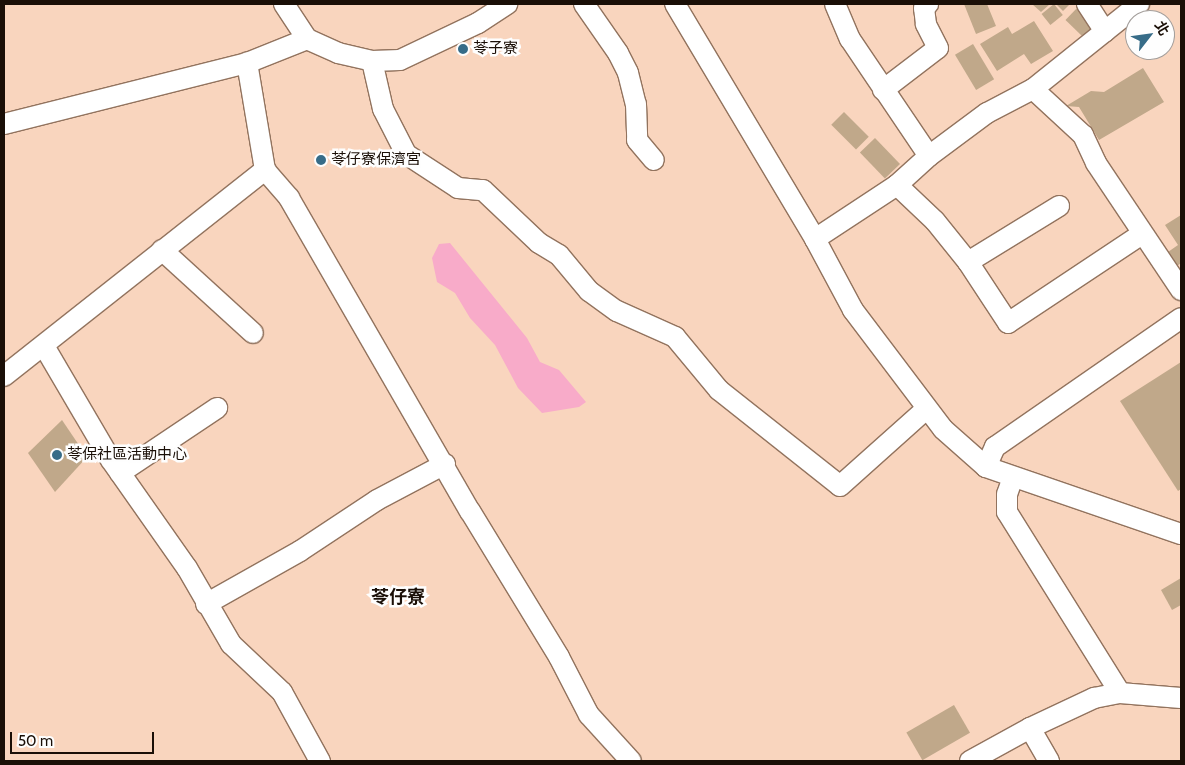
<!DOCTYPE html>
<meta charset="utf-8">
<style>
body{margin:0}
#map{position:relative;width:1185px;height:765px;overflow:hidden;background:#f9d5be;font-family:Cabin,"Noto Sans TC",sans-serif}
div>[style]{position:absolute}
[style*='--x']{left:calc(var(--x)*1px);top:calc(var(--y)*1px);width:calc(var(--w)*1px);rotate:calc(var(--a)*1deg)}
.water>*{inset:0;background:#f8abc9}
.building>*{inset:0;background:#c0a88a;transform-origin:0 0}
.roads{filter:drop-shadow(1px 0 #92735e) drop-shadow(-1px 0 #92735e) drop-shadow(0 1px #92735e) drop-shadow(0 -1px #92735e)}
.minor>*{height:20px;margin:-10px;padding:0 10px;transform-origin:10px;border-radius:10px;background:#fff}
.dots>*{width:14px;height:14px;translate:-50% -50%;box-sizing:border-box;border:2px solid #fefefe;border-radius:50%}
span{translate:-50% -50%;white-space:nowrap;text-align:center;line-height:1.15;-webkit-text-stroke:5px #fefefe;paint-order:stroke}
.poi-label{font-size:15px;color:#1a0f07}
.left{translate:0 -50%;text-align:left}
.quarter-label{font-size:18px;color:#1a0f07;font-weight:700}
.frame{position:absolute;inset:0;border:5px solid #1a0f07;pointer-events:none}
.north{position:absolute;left:1125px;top:10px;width:50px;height:50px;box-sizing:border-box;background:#fefefe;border:1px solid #a39e9b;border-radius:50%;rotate:60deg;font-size:14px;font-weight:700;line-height:20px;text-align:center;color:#1a0f07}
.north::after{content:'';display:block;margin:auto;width:18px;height:22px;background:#376c88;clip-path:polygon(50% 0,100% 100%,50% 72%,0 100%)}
.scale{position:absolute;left:10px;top:732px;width:144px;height:22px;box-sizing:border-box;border:2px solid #1a0f07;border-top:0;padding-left:6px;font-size:15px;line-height:18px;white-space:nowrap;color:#1a0f07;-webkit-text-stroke:4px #fefefe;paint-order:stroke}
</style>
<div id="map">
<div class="water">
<div style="clip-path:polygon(450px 243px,527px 338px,540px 362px,559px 370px,586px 402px,579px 407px,542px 413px,518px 388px,495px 345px,470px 318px,455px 293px,437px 282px,432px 258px,439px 244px)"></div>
</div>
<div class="building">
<div style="clip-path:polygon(964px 4px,987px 4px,996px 26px,976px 34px)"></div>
<div style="clip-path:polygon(1032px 4px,1050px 4px,1041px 12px)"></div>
<div style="left:1054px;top:4px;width:14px;height:16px;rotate:51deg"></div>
<div style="clip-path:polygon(1056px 4px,1070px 4px,1063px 11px)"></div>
<div style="left:1078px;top:7px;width:28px;height:18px;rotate:44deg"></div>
<div style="clip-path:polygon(1034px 21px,1053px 51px,1031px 64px,1024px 54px,997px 71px,980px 44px,1008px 27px,1012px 34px)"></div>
<div style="left:973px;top:44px;width:41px;height:21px;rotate:59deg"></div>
<div style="clip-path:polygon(1143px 68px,1164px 102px,1099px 140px,1079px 107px,1066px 106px,1091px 91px,1104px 92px)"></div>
<div style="left:844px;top:112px;width:35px;height:18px;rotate:45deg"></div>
<div style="left:875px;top:138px;width:36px;height:21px;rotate:46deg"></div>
<div style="clip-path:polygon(1181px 215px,1181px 263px,1177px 266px,1168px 252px,1178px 245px,1165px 225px)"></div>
<div style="clip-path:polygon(1181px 362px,1181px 489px,1178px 491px,1120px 401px)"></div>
<div style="clip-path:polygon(62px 420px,87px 457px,55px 492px,28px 453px)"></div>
<div style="clip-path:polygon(1181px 578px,1181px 605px,1172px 610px,1161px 590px)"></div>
<div style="left:954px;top:705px;width:32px;height:55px;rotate:60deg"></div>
</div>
<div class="roads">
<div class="minor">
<div style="--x:284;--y:4;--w:42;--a:56.7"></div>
<div style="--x:307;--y:39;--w:34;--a:24"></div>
<div style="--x:338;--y:53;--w:35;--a:13"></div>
<div style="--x:372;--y:61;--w:28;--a:-2"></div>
<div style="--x:400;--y:60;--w:86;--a:-25.4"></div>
<div style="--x:478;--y:23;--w:35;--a:-33"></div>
<div style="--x:584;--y:4;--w:60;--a:55.2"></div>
<div style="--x:618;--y:53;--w:22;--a:63"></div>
<div style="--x:628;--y:73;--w:32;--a:76"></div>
<div style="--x:636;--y:104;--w:36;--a:88"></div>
<div style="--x:637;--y:140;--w:26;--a:50"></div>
<div style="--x:675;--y:4;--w:274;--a:59.2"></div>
<div style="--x:815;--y:239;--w:81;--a:61.8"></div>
<div style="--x:853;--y:310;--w:149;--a:52.9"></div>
<div style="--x:943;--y:429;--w:57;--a:41.5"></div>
<div style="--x:986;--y:467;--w:206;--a:19"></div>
<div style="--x:835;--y:4;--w:38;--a:67"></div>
<div style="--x:850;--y:39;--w:141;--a:56"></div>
<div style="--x:1087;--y:4;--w:33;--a:57"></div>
<div style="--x:372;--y:61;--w:49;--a:77.1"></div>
<div style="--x:383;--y:109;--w:51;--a:62.9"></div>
<div style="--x:406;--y:154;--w:62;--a:33.2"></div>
<div style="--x:458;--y:188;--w:25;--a:5"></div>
<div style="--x:483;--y:190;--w:77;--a:43.4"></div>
<div style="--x:539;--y:243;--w:23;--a:31"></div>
<div style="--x:559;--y:255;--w:47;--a:50.2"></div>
<div style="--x:589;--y:291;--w:34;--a:36"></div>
<div style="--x:617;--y:311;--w:64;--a:24.1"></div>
<div style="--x:675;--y:337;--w:69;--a:50.3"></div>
<div style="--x:719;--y:390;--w:154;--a:38.4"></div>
<div style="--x:840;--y:486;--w:115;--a:-41.8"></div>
<div style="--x:1033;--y:89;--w:68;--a:42.6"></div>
<div style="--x:1083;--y:135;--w:31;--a:65"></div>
<div style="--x:1096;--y:163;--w:153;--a:56.2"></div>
<div style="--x:883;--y:90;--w:69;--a:-37.4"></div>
<div style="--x:938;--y:48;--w:27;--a:-117"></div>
<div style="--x:926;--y:24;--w:16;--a:-97"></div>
<div style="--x:924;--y:8;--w:6;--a:-45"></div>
<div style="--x:4;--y:124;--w:251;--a:-14.1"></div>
<div style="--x:247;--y:63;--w:65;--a:-21.8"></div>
<div style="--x:265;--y:170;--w:37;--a:49"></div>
<div style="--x:289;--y:198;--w:362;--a:60"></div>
<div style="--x:470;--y:511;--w:171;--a:58.6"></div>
<div style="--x:559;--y:657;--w:65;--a:62.7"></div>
<div style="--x:589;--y:715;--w:62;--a:47.6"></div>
<div style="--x:897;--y:185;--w:52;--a:43.5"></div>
<div style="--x:935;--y:221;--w:53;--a:51.2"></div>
<div style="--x:968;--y:262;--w:73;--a:56.7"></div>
<div style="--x:1008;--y:323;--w:161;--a:-33.6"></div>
<div style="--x:815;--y:239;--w:98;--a:-33.4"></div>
<div style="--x:897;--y:185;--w:43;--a:-42.2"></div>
<div style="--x:929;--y:156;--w:72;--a:-36.6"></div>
<div style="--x:987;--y:113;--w:52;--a:-27.6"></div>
<div style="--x:1033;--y:89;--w:136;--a:-38.7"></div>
<div style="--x:162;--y:250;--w:123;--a:42.4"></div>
<div style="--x:968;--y:262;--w:107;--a:-31.6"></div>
<div style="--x:44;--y:346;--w:132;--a:59.6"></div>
<div style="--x:111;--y:460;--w:132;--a:54.9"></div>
<div style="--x:187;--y:568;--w:88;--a:59.9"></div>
<div style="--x:231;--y:644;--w:70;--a:43.3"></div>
<div style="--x:282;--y:692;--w:79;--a:61.2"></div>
<div style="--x:4;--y:376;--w:333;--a:-38.3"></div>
<div style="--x:265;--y:170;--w:109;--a:-99.5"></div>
<div style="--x:986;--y:467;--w:22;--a:-66"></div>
<div style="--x:995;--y:447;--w:226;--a:-34.7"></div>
<div style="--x:120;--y:473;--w:117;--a:-33.8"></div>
<div style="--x:1013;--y:477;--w:18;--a:109"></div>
<div style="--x:1007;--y:494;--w:18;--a:90"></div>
<div style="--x:1007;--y:512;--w:213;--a:58"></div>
<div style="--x:206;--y:604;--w:108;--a:-29.4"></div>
<div style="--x:300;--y:551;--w:92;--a:-33.5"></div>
<div style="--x:377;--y:500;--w:77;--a:-27.9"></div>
<div style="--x:1030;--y:728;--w:38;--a:60"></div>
<div style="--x:970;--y:761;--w:68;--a:-28.8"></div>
<div style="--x:1030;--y:728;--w:71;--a:-25.1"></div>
<div style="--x:1094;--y:698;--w:26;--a:-11"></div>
<div style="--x:1120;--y:693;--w:61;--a:4.7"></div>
</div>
</div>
<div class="dots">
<div style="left:463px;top:49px;background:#376c88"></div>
<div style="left:321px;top:160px;background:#376c88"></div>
<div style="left:57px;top:455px;background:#376c88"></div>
</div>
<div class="poi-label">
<span class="left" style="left:473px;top:49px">苓子寮</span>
<span class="left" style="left:331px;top:160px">苓仔寮保濟宮</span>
<span class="left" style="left:67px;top:455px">苓保社區活動中心</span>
</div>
<div class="quarter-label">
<span style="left:398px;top:597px">苓仔寮</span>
</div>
<div class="frame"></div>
<div class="north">北</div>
<div class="scale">50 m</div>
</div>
